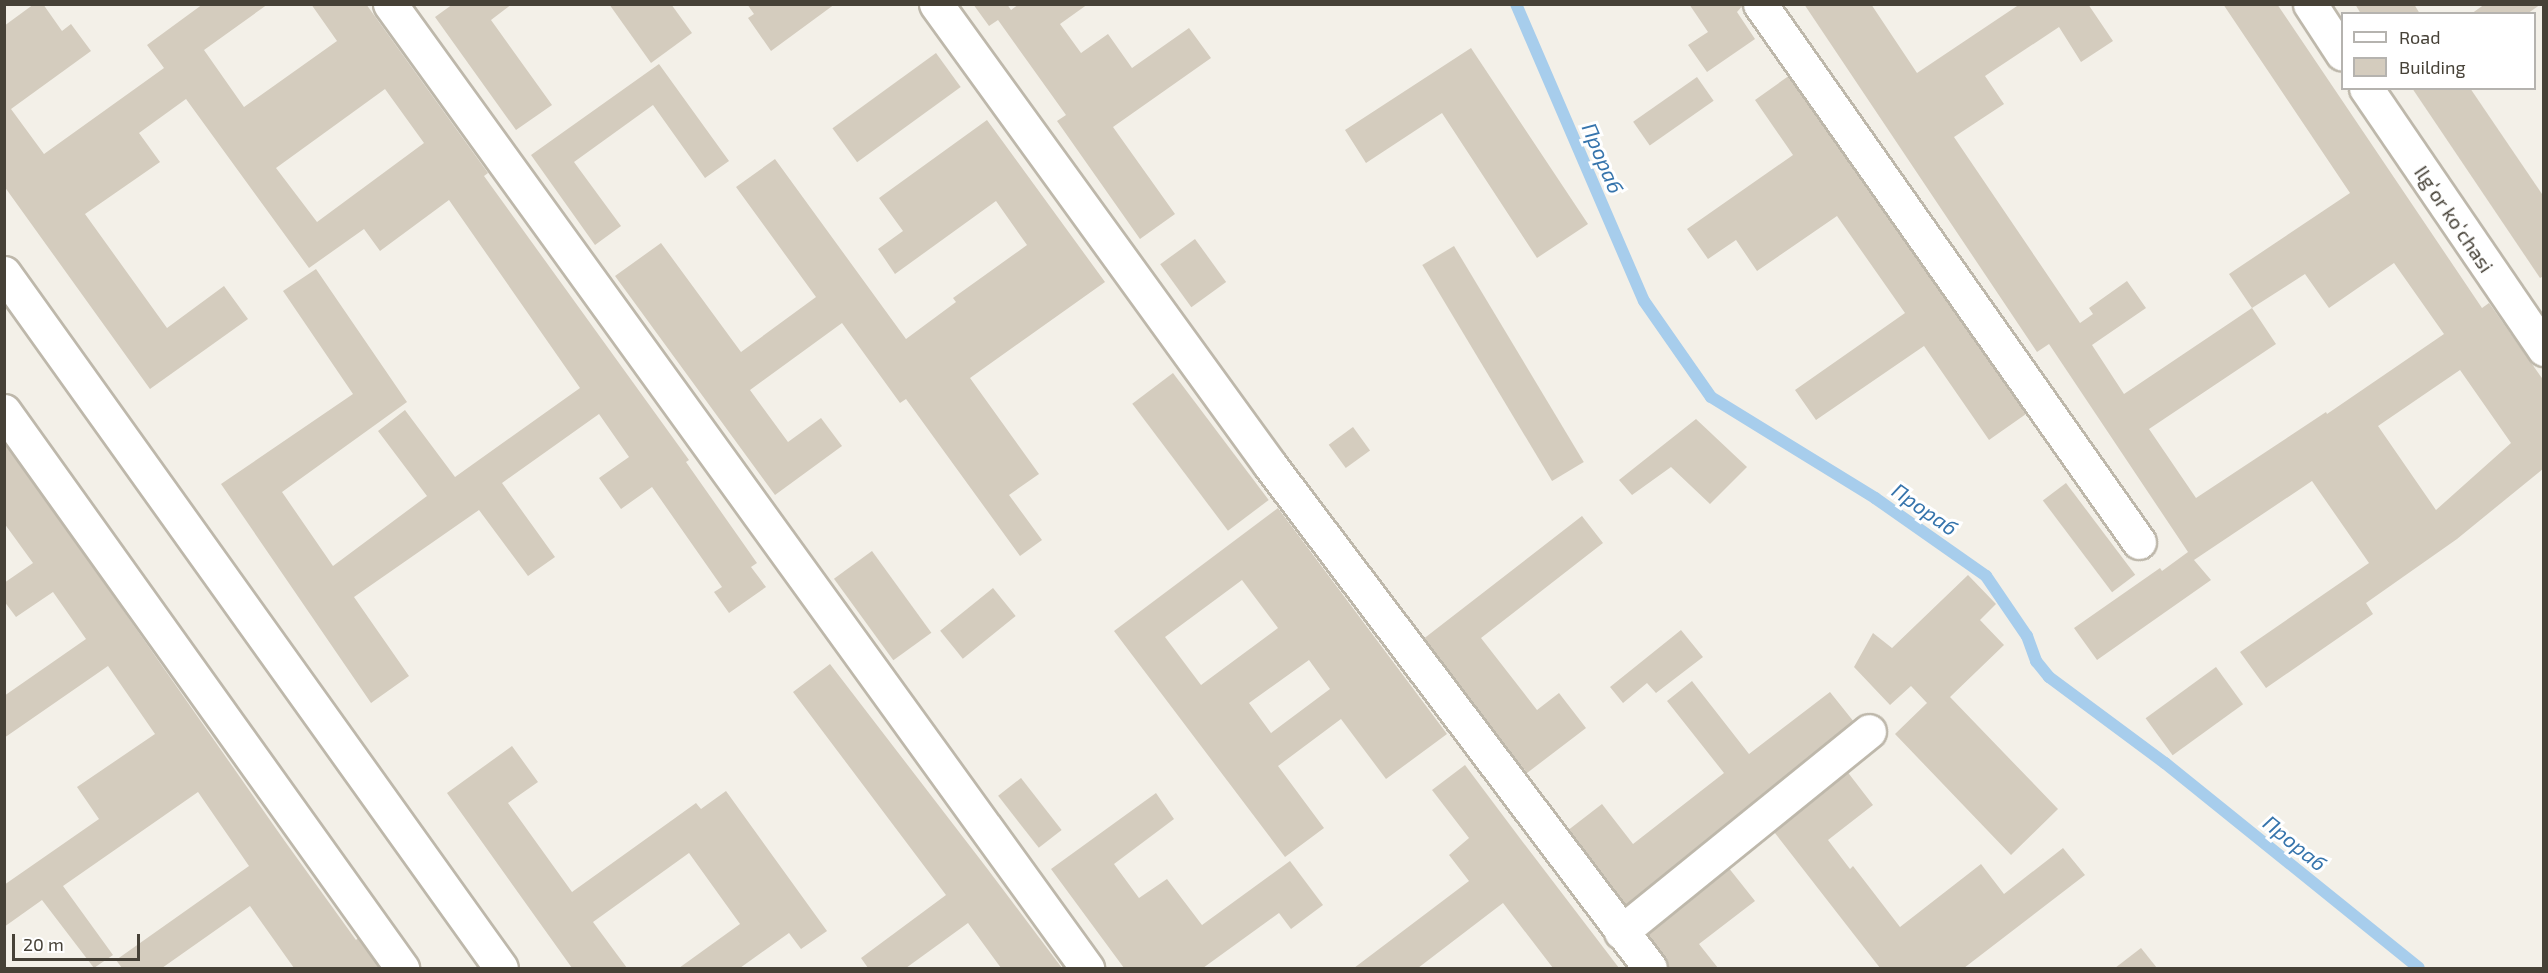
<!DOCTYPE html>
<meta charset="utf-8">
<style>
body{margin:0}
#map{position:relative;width:2548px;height:973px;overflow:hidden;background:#f3f0e8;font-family:"Exo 2",sans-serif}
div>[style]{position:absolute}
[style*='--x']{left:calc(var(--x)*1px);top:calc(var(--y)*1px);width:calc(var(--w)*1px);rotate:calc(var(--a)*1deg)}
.stream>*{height:12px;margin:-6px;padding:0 6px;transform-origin:6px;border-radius:6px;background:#a7cdec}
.building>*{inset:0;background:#d4ccbe;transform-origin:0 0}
.roads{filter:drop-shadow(2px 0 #beb8ab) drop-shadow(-2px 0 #beb8ab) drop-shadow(0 2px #beb8ab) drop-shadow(0 -2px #beb8ab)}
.street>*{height:33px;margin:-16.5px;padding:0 16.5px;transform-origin:16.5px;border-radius:16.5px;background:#fff}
span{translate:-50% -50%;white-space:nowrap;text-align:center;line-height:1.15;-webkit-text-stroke:6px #fff;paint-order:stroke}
.street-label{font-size:20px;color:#464137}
.water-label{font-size:21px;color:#3674ac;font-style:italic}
.frame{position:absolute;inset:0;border:6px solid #464137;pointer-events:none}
.legend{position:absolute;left:2341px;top:12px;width:195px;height:78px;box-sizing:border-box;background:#fff;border:2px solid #b5b3af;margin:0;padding:8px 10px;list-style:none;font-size:18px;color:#464137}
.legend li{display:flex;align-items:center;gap:12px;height:30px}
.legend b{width:30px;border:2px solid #b5b3af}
.scale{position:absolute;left:12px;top:934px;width:128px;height:27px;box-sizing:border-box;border:3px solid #464137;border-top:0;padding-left:8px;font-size:18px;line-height:21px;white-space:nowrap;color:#464137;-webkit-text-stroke:4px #fff;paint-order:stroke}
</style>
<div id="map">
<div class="stream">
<div style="--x:1516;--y:4;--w:323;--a:66.7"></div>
<div style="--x:1644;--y:301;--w:117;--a:55.1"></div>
<div style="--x:1711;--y:397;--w:193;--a:31.6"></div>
<div style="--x:1875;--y:498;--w:136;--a:35.1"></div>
<div style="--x:1986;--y:576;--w:73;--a:55.7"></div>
<div style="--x:2027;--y:636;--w:27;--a:70"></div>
<div style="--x:2036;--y:661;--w:21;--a:51"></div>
<div style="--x:2049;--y:677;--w:144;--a:36.6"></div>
<div style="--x:2165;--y:763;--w:326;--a:38.9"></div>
</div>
<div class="building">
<div style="clip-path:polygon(evenodd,34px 4px,43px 4px,62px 31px,71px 24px,91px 51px,11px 109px,44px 154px,164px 68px,147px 45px,203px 4px,268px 4px,204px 50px,244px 107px,337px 41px,311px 4px,366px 4px,488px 173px,484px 176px,689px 460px,686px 462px,757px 563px,751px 567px,766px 587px,729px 613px,714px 592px,722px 587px,652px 487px,621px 509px,599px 478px,629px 457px,599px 414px,502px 483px,555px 557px,528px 576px,479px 510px,354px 597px,409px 676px,371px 703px,221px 484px,353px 394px,283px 291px,316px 269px,407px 402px,282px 492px,333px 566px,427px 496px,378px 431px,405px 410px,455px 477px,580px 388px,449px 200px,380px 251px,364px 229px,309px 268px,186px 99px,139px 133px,160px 162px,85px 214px,167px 328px,224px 286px,248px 319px,150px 389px,4px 186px,4px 26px,34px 4px,385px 89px,424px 143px,317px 222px,276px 168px,385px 89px)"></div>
<div style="clip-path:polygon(453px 4px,512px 4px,491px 20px,552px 105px,516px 130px,435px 17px)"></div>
<div style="clip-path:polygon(609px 4px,671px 4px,692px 33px,651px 63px)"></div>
<div style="clip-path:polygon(747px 4px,835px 4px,771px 51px,748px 18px,754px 14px)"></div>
<div style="clip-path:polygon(973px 4px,1007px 4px,1011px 10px,1019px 4px,1088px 4px,1060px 24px,1081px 53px,1108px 34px,1132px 68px,1189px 28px,1211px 58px,1113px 127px,1175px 214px,1140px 239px,1057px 121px,1066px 115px,998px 20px,989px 26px)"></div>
<div style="clip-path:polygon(1689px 4px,1744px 4px,1737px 12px,1755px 39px,1707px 72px,1688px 45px,1708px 32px)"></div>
<div style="clip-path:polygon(evenodd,1804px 4px,1871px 4px,1917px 73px,2020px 4px,2088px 4px,2113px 41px,2081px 62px,2059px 27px,1985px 76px,2004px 104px,1954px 137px,2080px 323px,2093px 314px,2089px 308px,2127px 281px,2146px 308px,2092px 345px,2124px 394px,2252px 308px,2276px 344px,2149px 429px,2196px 498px,2326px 412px,2327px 414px,2444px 334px,2394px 263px,2329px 308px,2305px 274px,2252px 308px,2229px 274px,2350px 193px,2223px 4px,2277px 4px,2482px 308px,2489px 303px,2544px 381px,2544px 468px,2457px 539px,2366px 603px,2373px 614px,2266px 688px,2240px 652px,2369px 563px,2312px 481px,2194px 560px,2211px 580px,2097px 660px,2074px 628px,2160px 568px,2162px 571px,2188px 552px,2049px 344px,2037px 352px,1804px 4px,2460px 370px,2511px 443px,2436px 510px,2378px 426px,2460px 370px)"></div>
<div style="clip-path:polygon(2355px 4px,2414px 4px,2420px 14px,2361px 14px)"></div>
<div style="clip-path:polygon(2485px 4px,2541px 4px,2527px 14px,2471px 14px)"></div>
<div style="clip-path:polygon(1471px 48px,1588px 224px,1537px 258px,1442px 113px,1366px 163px,1345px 130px)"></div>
<div style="left:936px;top:53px;width:42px;height:128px;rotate:54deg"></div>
<div style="clip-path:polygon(659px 64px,729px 161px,705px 178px,653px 105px,574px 162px,621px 226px,595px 245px,531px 155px)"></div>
<div style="clip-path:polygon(1790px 75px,2026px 414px,1989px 440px,1924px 346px,1816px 420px,1795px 390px,1905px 313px,1837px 216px,1757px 271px,1736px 240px,1708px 259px,1687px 229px,1793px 155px,1755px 100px)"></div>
<div style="left:1697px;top:77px;width:29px;height:78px;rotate:55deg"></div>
<div style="clip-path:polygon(2412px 88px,2470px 88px,2544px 197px,2544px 276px,2540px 278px)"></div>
<div style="clip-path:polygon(987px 120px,1105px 282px,970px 378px,1039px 474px,1009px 495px,1042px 540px,1020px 556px,906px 399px,900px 403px,842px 323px,750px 390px,788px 442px,821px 418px,842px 446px,775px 495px,615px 276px,661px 243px,741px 352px,816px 297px,736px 187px,775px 159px,906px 339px,956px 302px,953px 298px,1027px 245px,996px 201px,895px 274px,878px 249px,903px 231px,879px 198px)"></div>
<div style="left:1195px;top:239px;width:53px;height:43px;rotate:54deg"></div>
<div style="left:1454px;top:246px;width:252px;height:37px;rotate:59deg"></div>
<div style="left:1173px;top:373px;width:159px;height:51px;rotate:53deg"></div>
<div style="clip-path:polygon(1696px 419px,1747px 467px,1710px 504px,1671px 467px,1632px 495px,1619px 480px)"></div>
<div style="left:1353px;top:427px;width:29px;height:30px;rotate:54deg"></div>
<div style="clip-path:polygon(4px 440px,284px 840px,356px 940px,360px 936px,384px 968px,294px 968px,250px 906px,162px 968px,122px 968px,116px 960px,249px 866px,198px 792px,63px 886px,113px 955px,94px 968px,42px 900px,4px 927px,4px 885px,99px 819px,77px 787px,155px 734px,108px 666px,4px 738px,4px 696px,86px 639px,53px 592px,16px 617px,4px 601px,4px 583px,33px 563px,4px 523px)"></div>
<div style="left:2066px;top:483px;width:115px;height:29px;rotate:53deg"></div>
<div style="clip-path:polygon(evenodd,1278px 508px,1447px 734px,1386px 779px,1341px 719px,1278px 766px,1324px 828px,1285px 857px,1114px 631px,1278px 508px,1242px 580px,1278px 628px,1201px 685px,1165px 637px,1242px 580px,1278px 508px,1309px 660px,1330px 689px,1271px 733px,1249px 703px,1309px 660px)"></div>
<div style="clip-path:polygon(1582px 516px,1603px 543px,1481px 638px,1537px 710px,1559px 693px,1586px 728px,1527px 773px,1422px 640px)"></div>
<div style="left:872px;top:551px;width:101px;height:47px;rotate:54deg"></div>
<div style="clip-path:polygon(1968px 575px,1996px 604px,1980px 620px,2004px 645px,1950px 697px,2058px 809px,2011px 855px,1895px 734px,1927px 703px,1911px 686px,1890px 705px,1854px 667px,1873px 633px,1892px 648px)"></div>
<div style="left:993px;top:588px;width:36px;height:68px;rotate:51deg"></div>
<div style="clip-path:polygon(1681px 630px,1703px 657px,1656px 693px,1647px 683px,1623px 703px,1610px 687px)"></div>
<div style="clip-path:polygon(830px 664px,986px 867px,1062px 968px,1001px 968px,968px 923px,906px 968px,868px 968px,861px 958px,946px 895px,793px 692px)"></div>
<div style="left:2216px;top:667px;width:46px;height:87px;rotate:54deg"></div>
<div style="clip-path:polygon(1692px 681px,1749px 754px,1830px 692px,1858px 727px,1626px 907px,1567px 831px,1602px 804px,1633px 844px,1724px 773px,1667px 701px)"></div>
<div style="clip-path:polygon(512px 746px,538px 782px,508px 803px,572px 892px,696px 803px,701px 809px,726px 791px,827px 931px,801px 949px,789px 933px,740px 968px,679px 968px,740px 924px,689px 853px,593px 922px,627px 968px,572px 968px,447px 793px)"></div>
<div style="clip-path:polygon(1465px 765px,1522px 841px,1619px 968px,1553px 968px,1503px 903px,1418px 968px,1354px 968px,1469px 881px,1449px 855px,1469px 838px,1432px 790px)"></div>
<div style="clip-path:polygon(1846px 770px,1873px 805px,1828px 840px,1850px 869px,1853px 866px,1900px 927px,1981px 864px,2004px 894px,2063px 848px,2085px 875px,1964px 968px,1880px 968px,1771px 828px)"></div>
<div style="left:1021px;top:778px;width:66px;height:29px;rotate:52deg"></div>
<div style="clip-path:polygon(1156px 793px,1174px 819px,1114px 864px,1139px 898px,1167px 879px,1202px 925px,1290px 861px,1323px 905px,1291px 929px,1279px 913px,1203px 968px,1124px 968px,1051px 869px)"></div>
<div style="clip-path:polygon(1724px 862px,1755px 901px,1699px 944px,1718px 968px,1666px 968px,1636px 931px)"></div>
<div style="clip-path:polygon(2141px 948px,2157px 968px,2115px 968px)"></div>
</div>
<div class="roads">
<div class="street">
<div style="--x:390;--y:4;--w:1190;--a:54.13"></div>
<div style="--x:936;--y:4;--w:569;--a:54.08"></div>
<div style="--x:1270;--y:465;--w:630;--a:52.93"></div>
<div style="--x:1760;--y:4;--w:658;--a:54.84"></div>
<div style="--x:2310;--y:4;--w:59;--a:56.9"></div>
<div style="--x:2366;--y:88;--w:316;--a:55.7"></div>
<div style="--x:4;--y:273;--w:854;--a:54.43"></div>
<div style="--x:4;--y:411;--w:685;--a:54.45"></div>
<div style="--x:1621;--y:932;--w:319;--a:-39"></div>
</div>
</div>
<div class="street-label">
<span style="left:2454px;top:219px;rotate:56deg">Ilgʻor koʻchasi</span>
</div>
<div class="water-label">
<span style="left:1603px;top:158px;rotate:67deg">Прораб</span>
<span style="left:1925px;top:509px;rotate:35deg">Прораб</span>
<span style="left:2295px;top:843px;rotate:39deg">Прораб</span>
</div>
<div class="frame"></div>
<ul class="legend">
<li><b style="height:8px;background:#fff"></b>Road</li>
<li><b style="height:16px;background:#d4ccbe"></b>Building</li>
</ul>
<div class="scale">20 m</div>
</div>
